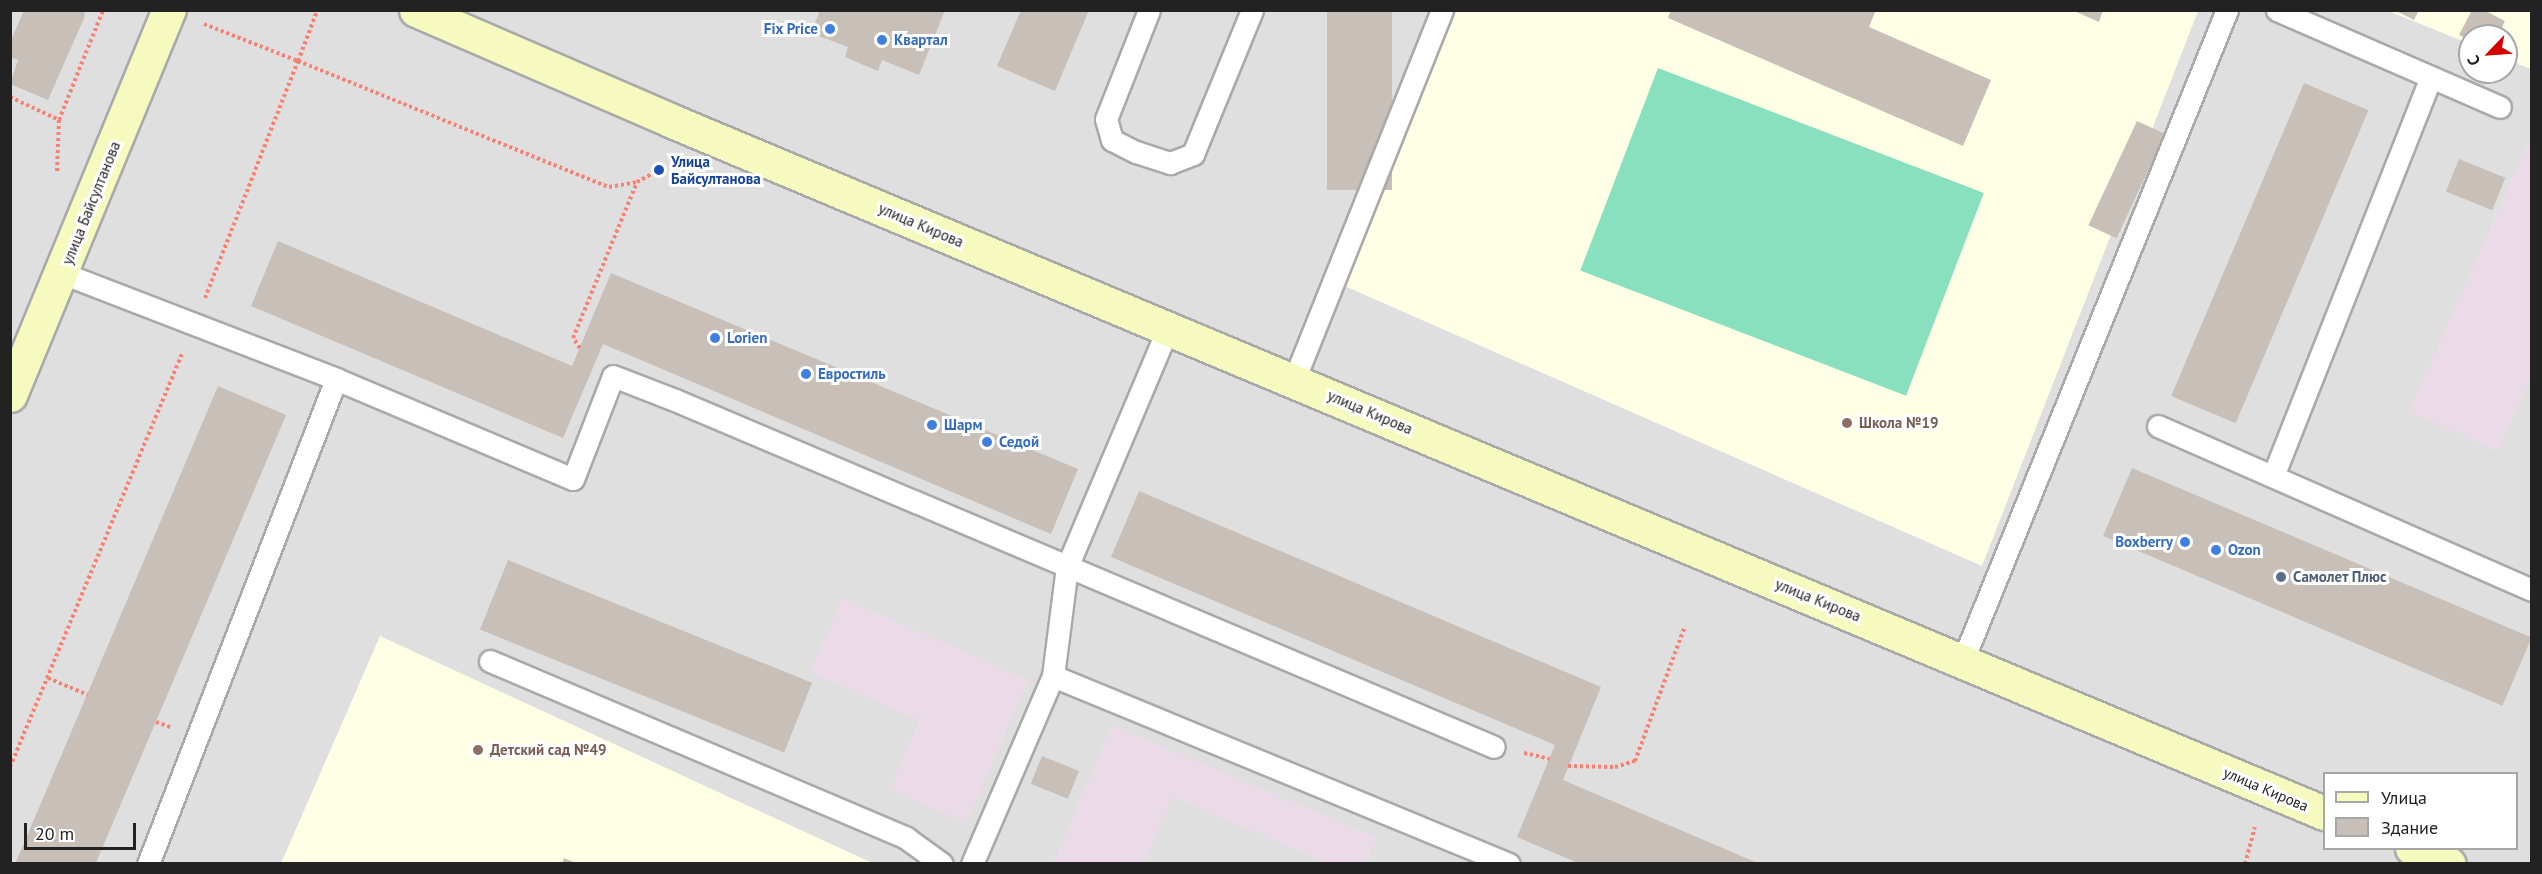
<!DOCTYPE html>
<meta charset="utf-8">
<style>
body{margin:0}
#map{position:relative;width:2542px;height:874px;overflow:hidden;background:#f2efe9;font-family:"PT Sans",sans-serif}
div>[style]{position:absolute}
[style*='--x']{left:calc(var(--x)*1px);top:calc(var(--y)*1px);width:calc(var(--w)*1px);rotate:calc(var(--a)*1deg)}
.residential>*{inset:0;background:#e0dfdf}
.industrial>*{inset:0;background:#ebdbe8}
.education>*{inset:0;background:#ffffe5}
.pitch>*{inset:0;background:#88e0be;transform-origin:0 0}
.building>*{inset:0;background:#c7bfb8;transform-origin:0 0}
.path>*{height:4px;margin-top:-2px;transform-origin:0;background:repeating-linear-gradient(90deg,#fa8072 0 3px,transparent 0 6px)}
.roads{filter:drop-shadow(2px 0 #a9a9a9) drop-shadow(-2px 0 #a9a9a9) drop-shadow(0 2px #a9a9a9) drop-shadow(0 -2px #a9a9a9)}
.lane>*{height:21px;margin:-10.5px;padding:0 10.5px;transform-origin:10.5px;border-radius:10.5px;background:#fff}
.secondary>*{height:33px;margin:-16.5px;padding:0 16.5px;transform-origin:16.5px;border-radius:16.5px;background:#f7fabf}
.dots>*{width:16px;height:16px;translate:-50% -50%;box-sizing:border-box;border:3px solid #fff;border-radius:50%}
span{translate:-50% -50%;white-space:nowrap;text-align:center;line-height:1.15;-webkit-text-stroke:6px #fff;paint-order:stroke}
.shop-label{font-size:15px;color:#366cbe;font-weight:700}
.right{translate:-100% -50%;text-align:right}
.left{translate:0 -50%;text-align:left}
.transit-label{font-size:15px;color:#164399;font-weight:700}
.street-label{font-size:15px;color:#222}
.education-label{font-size:15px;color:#785e54;font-weight:700}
.service-label{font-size:15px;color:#4e5e75;font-weight:700}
.frame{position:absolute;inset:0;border:12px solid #222;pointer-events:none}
.legend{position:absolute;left:2323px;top:772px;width:195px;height:78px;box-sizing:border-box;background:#fff;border:2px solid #a7a7a7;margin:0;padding:8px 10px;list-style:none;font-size:18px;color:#222}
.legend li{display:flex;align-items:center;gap:12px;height:30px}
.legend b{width:30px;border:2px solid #a7a7a7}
.north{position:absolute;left:2458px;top:24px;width:60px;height:60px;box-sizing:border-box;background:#fff;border:2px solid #a7a7a7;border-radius:50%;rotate:245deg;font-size:16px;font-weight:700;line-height:24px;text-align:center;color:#222}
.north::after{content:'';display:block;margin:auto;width:21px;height:27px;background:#d40000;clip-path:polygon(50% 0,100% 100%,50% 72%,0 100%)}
.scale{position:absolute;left:24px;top:823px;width:112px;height:27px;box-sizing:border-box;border:3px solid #222;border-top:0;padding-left:8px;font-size:18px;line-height:21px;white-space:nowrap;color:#222;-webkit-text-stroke:4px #fff;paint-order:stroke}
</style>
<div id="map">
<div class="residential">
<div style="clip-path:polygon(evenodd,10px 11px,1448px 11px,1981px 566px,2198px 11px,2389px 11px,2470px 44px,2470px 72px,2506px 72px,2506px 59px,2531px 69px,2531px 863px,872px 863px,380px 637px,281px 863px,11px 863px,10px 11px,2324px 774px,2516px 774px,2516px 848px,2324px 848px,2324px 774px)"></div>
</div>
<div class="industrial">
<div style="clip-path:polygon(2531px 137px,2531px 375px,2498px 451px,2409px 411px)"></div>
<div style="clip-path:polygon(843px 598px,1028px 680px,966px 823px,890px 789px,919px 720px,810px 672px)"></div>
<div style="clip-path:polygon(1112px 725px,1377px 838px,1366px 863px,1328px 863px,1172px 797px,1144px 863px,1054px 863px)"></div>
</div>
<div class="education">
<div style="clip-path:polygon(1448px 11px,2198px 11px,1982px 566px,1331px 280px)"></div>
<div style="clip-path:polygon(2389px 11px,2531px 11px,2531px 69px,2506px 59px,2506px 36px,2470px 36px,2470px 44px)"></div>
<div style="clip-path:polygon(380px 636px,872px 863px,281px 864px)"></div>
</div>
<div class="pitch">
<div style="left:1658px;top:68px;width:349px;height:217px;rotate:21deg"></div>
</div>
<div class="building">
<div style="clip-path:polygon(24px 10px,84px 10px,85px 16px,48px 100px,10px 84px,18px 60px,10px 57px,10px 43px)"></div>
<div style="clip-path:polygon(820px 10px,945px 10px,919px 75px,882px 60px,878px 71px,845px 57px,848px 47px,811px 33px)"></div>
<div style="clip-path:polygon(1021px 10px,1089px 10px,1055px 91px,997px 66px)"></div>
<div style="left:1327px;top:10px;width:65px;height:180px"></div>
<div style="clip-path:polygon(1671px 10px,1876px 10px,1869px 27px,1991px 80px,1963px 146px,1668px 18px)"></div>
<div style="clip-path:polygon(2072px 10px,2103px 10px,2099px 22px)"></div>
<div style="clip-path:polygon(2394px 10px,2419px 10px,2414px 20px)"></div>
<div style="clip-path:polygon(2472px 10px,2484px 10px,2505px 21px,2498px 36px,2470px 36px,2470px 40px,2459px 35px)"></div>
<div style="left:2304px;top:83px;width:70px;height:340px;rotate:23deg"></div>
<div style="left:2137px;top:121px;width:31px;height:115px;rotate:25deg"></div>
<div style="left:2459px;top:159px;width:50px;height:35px;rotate:22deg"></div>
<div style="clip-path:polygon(278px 241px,572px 366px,611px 273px,1078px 469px,1051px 534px,603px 344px,563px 438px,251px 306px)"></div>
<div style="left:218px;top:386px;width:74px;height:519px;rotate:23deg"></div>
<div style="left:2132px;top:468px;width:434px;height:74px;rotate:23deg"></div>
<div style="clip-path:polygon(1139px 491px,1601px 687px,1563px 780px,1760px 864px,1580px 864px,1517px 837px,1555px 745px,1111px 557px)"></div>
<div style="left:508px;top:560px;width:328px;height:75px;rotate:22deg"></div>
<div style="left:1042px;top:756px;width:40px;height:30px;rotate:22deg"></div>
<div style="clip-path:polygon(564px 858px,578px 864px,562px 864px)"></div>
</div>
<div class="path">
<div style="--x:204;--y:24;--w:101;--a:21.5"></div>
<div style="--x:298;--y:61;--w:53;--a:-69.2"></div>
<div style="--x:10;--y:97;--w:54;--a:25.1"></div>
<div style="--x:59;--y:120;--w:118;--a:-68.2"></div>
<div style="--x:57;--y:171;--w:51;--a:-87.8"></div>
<div style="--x:205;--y:298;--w:255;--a:-68.6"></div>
<div style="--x:298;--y:61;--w:336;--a:22.1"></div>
<div style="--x:609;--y:187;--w:28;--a:-10"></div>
<div style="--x:580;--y:348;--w:12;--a:-125"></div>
<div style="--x:573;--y:338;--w:169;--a:-67.7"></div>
<div style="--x:637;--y:182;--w:25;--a:-29"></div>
<div style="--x:48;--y:678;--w:43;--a:23"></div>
<div style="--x:156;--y:722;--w:15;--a:20"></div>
<div style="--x:1524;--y:753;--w:26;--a:13"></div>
<div style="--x:1568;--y:766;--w:47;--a:1.2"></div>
<div style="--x:1615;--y:767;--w:21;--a:-17"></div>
<div style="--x:1635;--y:761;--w:144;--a:-69.7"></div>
<div style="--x:10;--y:767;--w:450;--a:-67.4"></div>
<div style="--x:2245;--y:864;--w:38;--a:-75"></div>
</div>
<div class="roads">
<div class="lane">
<div style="--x:1149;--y:10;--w:117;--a:111.5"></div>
<div style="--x:1106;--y:119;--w:22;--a:74"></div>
<div style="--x:1112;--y:140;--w:27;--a:27"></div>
<div style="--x:1136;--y:152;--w:36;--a:18"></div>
<div style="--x:1170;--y:163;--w:25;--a:-21"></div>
<div style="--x:1193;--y:154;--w:156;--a:-67.7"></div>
<div style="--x:2277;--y:10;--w:243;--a:23.5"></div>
<div style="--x:62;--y:273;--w:294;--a:21.1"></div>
<div style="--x:336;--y:379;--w:257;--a:22.9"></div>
<div style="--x:573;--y:479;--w:110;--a:-68.8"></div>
<div style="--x:613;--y:376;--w:66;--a:21.2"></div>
<div style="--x:675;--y:400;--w:889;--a:22.96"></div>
<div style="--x:1294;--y:380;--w:399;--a:-68.2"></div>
<div style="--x:2158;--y:426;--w:408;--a:23.7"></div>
<div style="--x:2273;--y:476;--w:429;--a:-68.4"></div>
<div style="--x:1963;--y:660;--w:702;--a:-67.9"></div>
<div style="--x:490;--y:661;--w:452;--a:23"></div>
<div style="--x:906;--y:838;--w:44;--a:35.8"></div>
<div style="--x:1053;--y:676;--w:493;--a:22.4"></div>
<div style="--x:148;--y:864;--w:520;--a:-68.81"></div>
<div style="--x:972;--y:864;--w:205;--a:-66.7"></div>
<div style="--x:1053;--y:676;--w:110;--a:-82.7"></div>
<div style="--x:1067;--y:567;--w:259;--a:-67.1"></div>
</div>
<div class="secondary">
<div style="--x:416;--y:10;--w:279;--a:23.4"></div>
<div style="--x:672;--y:121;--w:1791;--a:22.73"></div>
<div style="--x:10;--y:395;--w:417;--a:-67.6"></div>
<div style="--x:2412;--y:848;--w:40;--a:23.4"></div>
</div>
</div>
<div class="dots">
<div style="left:830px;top:29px;background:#3f7fe0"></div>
<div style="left:882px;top:40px;background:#3f7fe0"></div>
<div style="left:659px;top:170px;background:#1a4fb4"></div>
<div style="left:715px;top:338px;background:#3f7fe0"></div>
<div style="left:806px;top:374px;background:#3f7fe0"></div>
<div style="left:1847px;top:423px;background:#8d6e63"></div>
<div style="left:932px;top:425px;background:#3f7fe0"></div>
<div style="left:987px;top:442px;background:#3f7fe0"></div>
<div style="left:2185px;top:542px;background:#3f7fe0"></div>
<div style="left:2216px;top:550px;background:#3f7fe0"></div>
<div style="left:2281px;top:577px;background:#5c6f8a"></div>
<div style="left:478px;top:750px;background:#8d6e63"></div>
</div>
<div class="shop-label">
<span class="right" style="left:818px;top:29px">Fix Price</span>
<span class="left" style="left:894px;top:40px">Квартал</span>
<span class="left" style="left:727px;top:338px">Lorien</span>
<span class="left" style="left:818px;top:374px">Евростиль</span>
<span class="left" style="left:944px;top:425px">Шарм</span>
<span class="left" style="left:999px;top:442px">Седой</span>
<span class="right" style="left:2173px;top:542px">Boxberry</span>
<span class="left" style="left:2228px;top:550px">Ozon</span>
</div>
<div class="transit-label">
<span class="left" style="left:671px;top:170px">Улица<br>Байсултанова</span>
</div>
<div class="street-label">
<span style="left:91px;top:203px;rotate:-68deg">улица Байсултанова</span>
<span style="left:921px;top:225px;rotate:23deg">улица Кирова</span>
<span style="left:1370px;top:412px;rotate:23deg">улица Кирова</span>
<span style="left:1818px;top:600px;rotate:22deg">улица Кирова</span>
<span style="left:2266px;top:789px;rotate:23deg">улица Кирова</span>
</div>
<div class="education-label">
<span class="left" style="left:1859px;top:423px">Школа №19</span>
<span class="left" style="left:490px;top:750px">Детский сад №49</span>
</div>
<div class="service-label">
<span class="left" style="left:2293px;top:577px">Самолет Плюс</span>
</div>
<div class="frame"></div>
<ul class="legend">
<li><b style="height:8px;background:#f7fabf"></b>Улица</li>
<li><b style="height:16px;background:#c7bfb8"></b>Здание</li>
</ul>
<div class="north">С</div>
<div class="scale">20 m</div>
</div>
